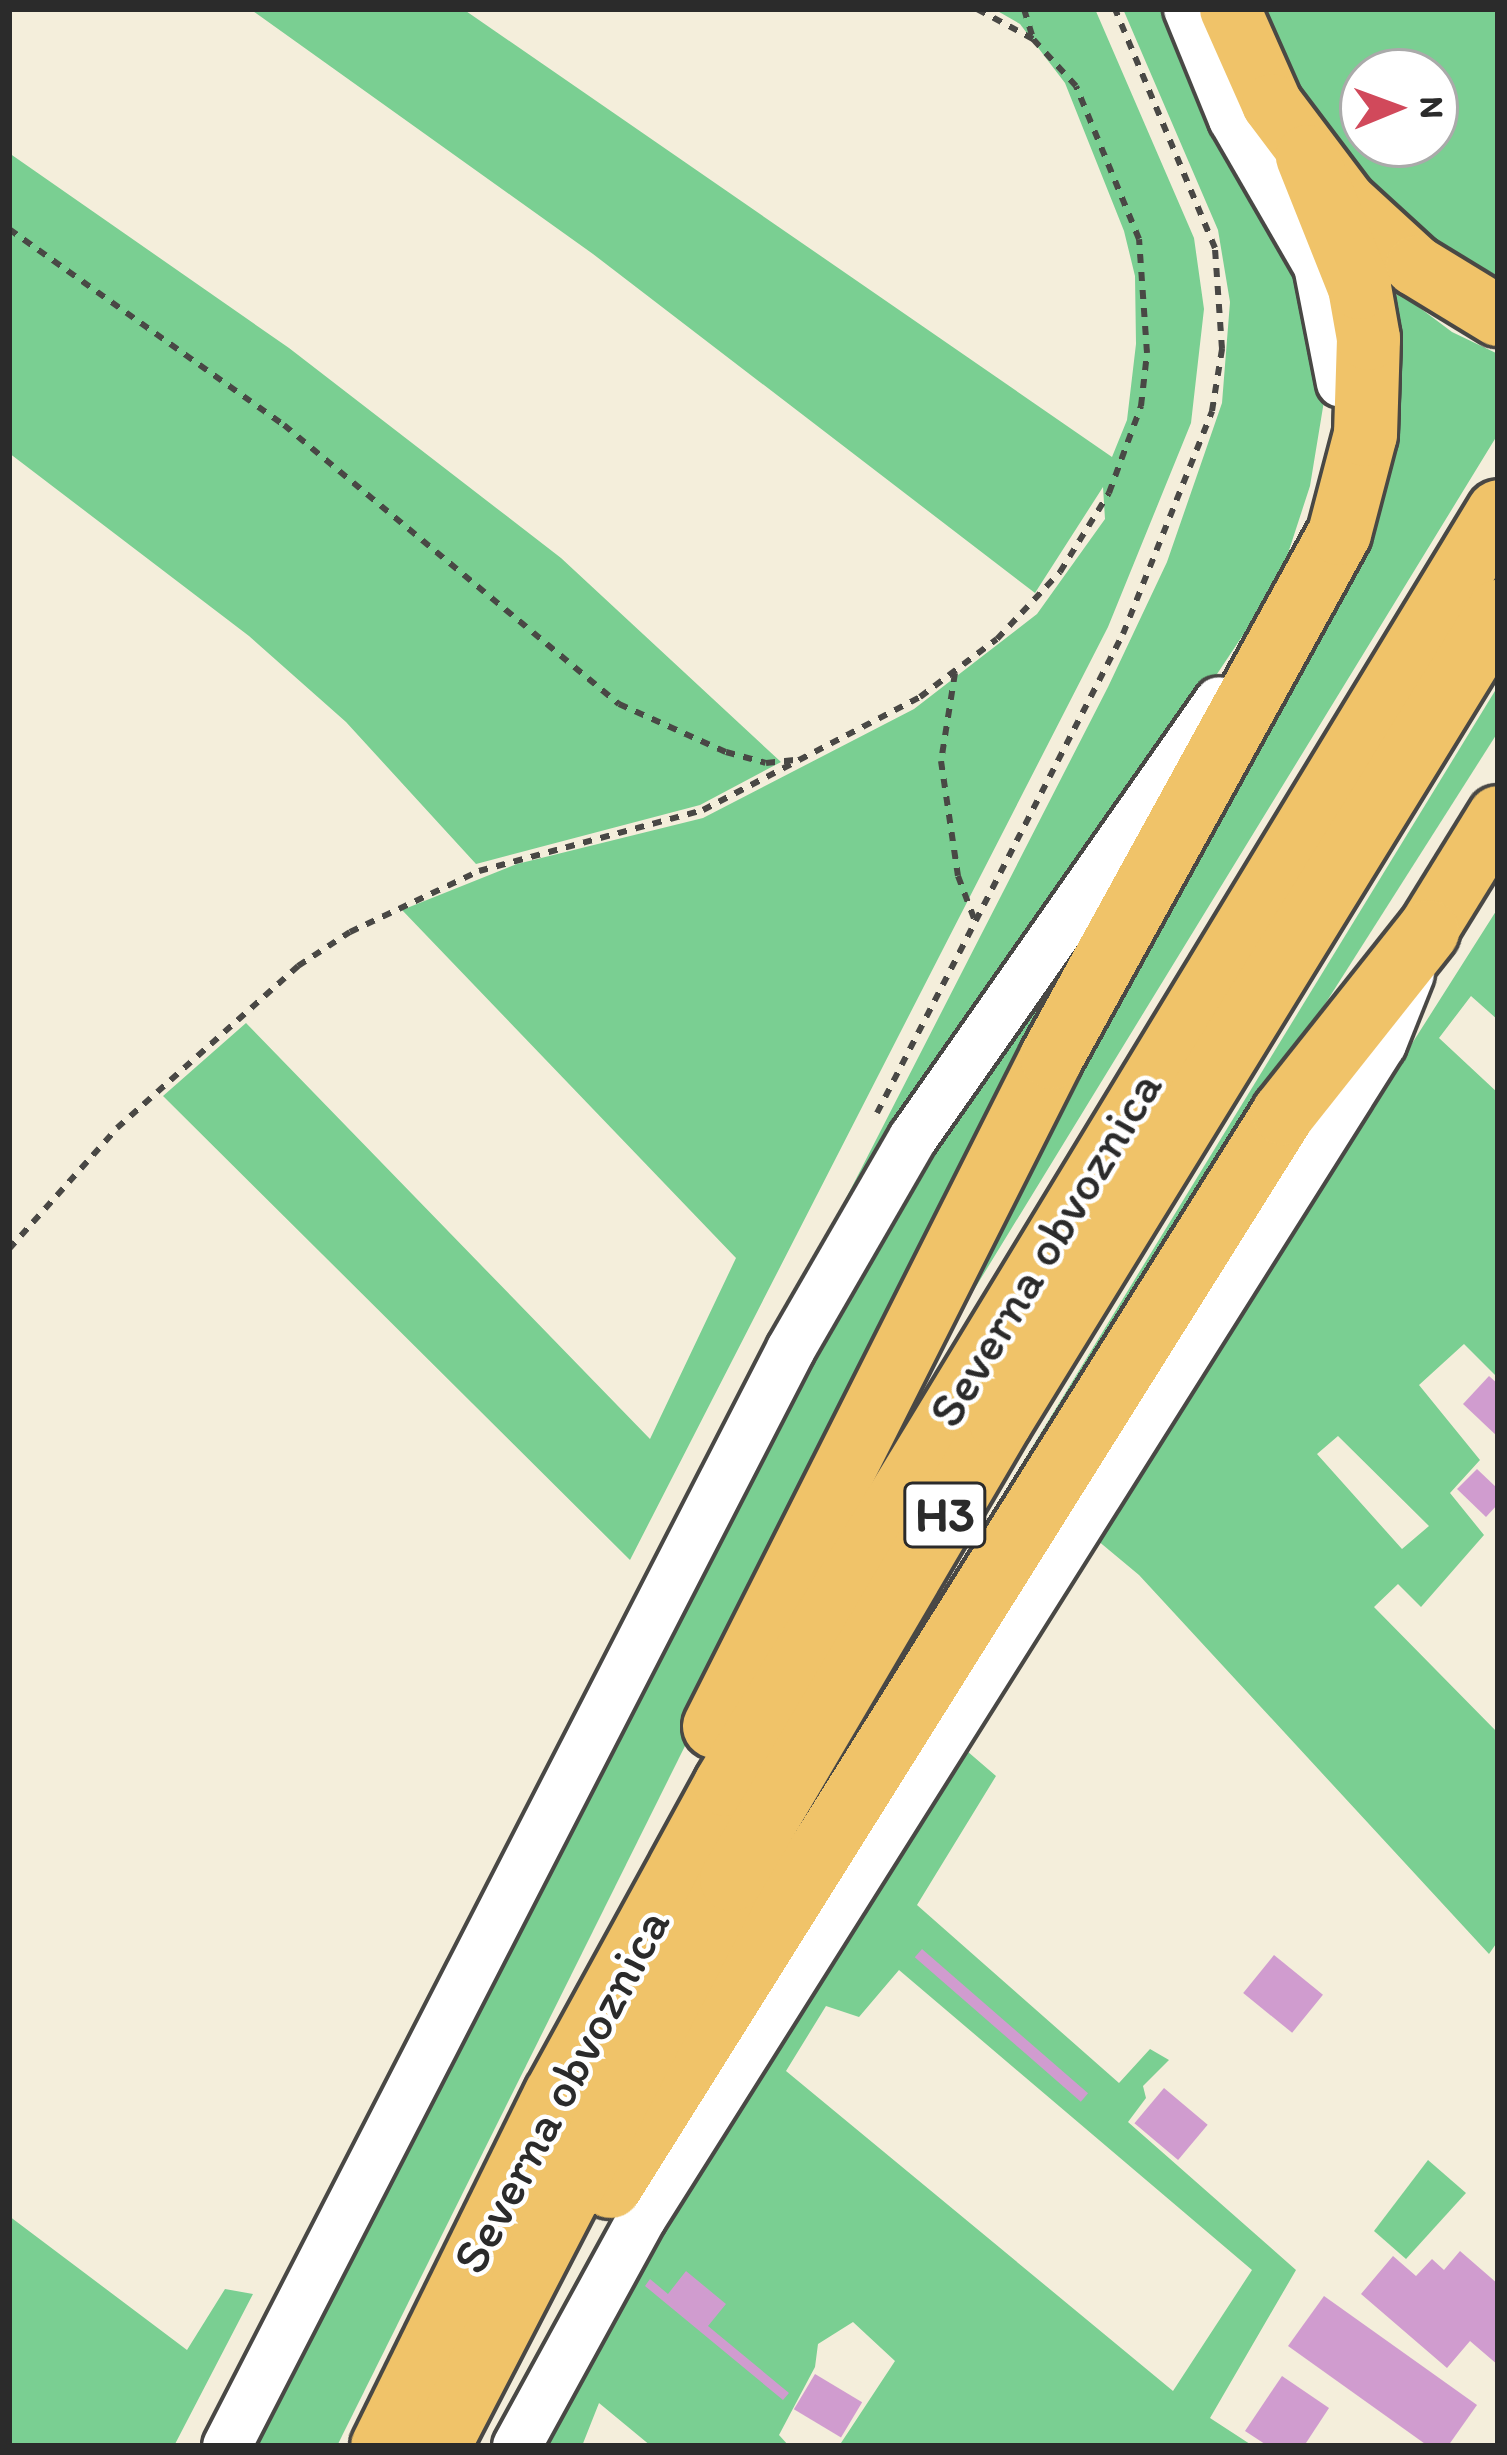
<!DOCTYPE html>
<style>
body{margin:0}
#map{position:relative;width:1507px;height:2455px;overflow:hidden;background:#f4eedb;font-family:Itim,sans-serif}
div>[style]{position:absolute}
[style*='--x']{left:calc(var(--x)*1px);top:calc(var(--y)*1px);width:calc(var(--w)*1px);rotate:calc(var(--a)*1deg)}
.green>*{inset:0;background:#7acf92}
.building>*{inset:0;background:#d09ccf;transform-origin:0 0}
.path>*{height:6px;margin-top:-3px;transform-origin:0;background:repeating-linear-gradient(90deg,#494845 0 9px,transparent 0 18px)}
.roads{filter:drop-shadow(3px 0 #494845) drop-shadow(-3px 0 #494845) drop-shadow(0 3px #494845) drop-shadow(0 -3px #494845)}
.tertiary>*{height:48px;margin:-24px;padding:0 24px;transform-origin:24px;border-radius:24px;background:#fff}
.primary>*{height:60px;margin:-30px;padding:0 30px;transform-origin:30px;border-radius:30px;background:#f0c369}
.trunk>*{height:63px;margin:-31.5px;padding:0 31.5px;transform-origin:31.5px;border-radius:31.5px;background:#f0c369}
span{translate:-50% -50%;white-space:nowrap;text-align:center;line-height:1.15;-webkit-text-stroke:9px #fff;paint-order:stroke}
.shield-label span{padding:3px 9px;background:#fff;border:3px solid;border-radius:9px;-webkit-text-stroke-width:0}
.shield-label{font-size:48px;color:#2b2b2b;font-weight:700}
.street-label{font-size:51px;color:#2b2b2b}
.frame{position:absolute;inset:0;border:12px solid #2b2b2b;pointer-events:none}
.north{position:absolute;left:1339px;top:48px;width:120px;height:120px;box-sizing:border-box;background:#fff;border:3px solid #aaa;border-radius:50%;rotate:89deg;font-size:33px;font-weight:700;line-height:48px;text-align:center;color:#2b2b2b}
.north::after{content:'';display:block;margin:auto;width:42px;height:54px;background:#d1495b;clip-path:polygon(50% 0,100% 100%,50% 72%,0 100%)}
</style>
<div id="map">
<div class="green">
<div style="clip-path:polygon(250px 9px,463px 9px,1112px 457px,1127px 420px,1136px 344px,1135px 276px,1124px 231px,1065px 83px,1020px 24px,994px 9px,1095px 9px,1194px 238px,1204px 309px,1191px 423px,1108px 627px,630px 1560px,163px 1096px,246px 1023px,650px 1439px,736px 1258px,402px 910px,517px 864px,703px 818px,914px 709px,1037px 614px,1105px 519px,1103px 487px,1035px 593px,593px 254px)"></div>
<div style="clip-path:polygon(1123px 9px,1179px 9px,1292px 232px,1325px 395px,1310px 486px,1279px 581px,774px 1339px,1108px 687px,1167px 562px,1222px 403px,1230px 302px,1218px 230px)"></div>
<div style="clip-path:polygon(evenodd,1264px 9px,1498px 9px,1498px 276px,1443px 247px,1354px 163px,1307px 101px,1264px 9px,1363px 72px,1435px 72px,1435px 144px,1363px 144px,1363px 72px)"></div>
<div style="clip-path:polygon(9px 153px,289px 348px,561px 558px,781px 762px,700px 805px,476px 864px,346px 722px,249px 636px,9px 453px)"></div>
<div style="clip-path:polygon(1380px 278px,1452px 332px,1498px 354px,1498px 434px,893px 1422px,1321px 601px)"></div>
<div style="clip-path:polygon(1498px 686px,1498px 732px,833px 1778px,922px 1627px)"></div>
<div style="clip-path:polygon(1125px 861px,337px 2446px,249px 2446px,871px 1242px)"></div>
<div style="clip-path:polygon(evenodd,1498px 908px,1498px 1020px,1471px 996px,1439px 1038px,1498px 1093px,1498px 1378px,1464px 1344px,1419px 1385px,1480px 1460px,1450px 1493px,1484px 1535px,1421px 1607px,1398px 1584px,1374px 1607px,1498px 1733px,1498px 1941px,1489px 1954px,1139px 1575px,1097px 1540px,1498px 908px,1338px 1436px,1429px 1526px,1402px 1549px,1317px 1454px,1338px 1436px)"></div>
<div style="clip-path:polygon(evenodd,960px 1745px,996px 1776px,917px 1905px,1119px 2083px,1150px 2049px,1169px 2060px,1143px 2086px,1146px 2098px,1128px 2122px,1296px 2270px,1210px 2418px,1253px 2446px,839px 2446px,895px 2361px,853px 2322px,818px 2344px,815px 2367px,779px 2435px,789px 2446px,651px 2446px,599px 2403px,582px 2446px,535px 2446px,960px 1745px,899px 1970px,1252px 2270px,1173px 2391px,786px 2071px,826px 2006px,859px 2017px,899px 1970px)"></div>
<div style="clip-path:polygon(1428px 2160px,1466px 2193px,1406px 2259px,1374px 2231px)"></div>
<div style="clip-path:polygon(9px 2216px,187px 2350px,225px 2289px,253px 2294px,174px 2446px,9px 2446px)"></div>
</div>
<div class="building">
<div style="clip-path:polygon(1489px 1376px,1498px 1384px,1498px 1437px,1463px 1404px)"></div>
<div style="clip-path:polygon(1477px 1469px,1498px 1489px,1498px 1504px,1486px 1517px,1457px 1489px)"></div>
<div style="left:922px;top:1949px;width:220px;height:11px;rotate:41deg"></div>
<div style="left:1274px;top:1955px;width:63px;height:49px;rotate:39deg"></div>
<div style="left:1164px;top:2088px;width:57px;height:46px;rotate:40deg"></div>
<div style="clip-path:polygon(1460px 2251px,1498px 2284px,1498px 2365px,1470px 2341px,1447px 2368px,1361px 2294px,1393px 2256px,1416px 2276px,1432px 2259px,1444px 2270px)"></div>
<div style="clip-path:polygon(686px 2271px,726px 2304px,708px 2326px,789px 2393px,783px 2400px,645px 2286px,650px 2279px,668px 2294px)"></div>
<div style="clip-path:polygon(1324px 2296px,1477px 2405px,1448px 2446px,1428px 2446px,1288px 2346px)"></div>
<div style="left:815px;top:2374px;width:55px;height:41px;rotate:31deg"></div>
<div style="clip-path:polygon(1282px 2376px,1329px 2408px,1304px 2446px,1268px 2446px,1245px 2431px)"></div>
</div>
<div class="path">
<div style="--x:1024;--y:9;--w:31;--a:73"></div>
<div style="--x:9;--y:229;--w:338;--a:35.5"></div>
<div style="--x:284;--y:425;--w:436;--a:39.8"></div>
<div style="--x:619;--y:704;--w:117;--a:24.2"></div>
<div style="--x:726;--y:752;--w:41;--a:15.4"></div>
<div style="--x:766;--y:763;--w:31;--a:-6"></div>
<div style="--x:955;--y:673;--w:89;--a:99"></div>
<div style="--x:941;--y:761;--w:116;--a:81.6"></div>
<div style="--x:958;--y:876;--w:48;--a:69.3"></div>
<div style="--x:877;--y:1113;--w:538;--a:-62.82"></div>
<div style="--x:1123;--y:634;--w:240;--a:-68.2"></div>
<div style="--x:1212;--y:411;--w:63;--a:-80.8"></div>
<div style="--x:1222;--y:349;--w:101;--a:-94"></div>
<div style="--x:1215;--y:248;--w:259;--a:-112.7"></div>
<div style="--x:9;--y:1249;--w:162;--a:-48.2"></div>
<div style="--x:117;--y:1128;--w:243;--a:-41.8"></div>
<div style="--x:298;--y:966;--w:62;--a:-33.2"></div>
<div style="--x:350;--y:932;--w:143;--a:-25.3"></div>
<div style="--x:479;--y:871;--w:232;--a:-15.2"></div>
<div style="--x:703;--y:810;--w:245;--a:-27.5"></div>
<div style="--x:920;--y:697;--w:96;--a:-37"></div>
<div style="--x:997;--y:639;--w:92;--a:-46.8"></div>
<div style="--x:1060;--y:572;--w:93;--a:-58.2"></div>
<div style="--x:1109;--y:493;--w:93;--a:-69.8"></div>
<div style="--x:1141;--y:406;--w:53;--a:-83.5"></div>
<div style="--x:1147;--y:353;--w:114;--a:-94"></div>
<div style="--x:1139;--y:239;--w:165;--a:-112.4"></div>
<div style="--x:1076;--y:86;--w:64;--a:-132.5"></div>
<div style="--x:1033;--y:39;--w:64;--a:-151.8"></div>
</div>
<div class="roads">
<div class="tertiary">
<div style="--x:1188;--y:9;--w:119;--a:67.8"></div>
<div style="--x:1233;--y:119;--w:170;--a:60"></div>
<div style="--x:1318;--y:266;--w:119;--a:78.9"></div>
<div style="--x:227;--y:2446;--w:1233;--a:-62.79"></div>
<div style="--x:791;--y:1349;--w:244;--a:-60"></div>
<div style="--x:913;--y:1138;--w:533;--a:-55"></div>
<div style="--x:517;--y:2446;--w:260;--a:-61.3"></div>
<div style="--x:642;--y:2218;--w:1388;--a:-57.78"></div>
<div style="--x:1382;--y:1044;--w:75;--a:-68.2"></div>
</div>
<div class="primary">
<div style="--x:1230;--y:9;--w:104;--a:66.1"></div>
<div style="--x:1272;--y:104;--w:121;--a:53"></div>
<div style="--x:1345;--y:201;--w:96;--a:42.5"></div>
<div style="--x:1416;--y:266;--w:96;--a:31.4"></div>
<div style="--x:1427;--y:931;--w:135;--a:-58.3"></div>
</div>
<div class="trunk">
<div style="--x:714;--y:1726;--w:749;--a:-63.26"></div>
<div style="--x:1051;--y:1057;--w:598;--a:-61.21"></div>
<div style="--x:1339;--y:533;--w:102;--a:-75.3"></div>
<div style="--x:1365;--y:434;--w:96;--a:-88.2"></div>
<div style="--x:1368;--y:338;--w:52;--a:-100"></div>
<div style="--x:1359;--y:287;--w:141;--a:-111.7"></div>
<div style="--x:610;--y:2186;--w:1267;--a:-57.9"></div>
<div style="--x:1283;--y:1113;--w:232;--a:-51.6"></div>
<div style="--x:382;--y:2446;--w:391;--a:-63.8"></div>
<div style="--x:555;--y:2095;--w:354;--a:-61.3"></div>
<div style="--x:725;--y:1784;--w:1489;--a:-58.73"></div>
<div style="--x:438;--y:2446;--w:638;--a:-62.67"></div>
<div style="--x:731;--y:1879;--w:531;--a:-59.57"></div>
<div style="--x:1000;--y:1421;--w:951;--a:-58.42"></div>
</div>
</div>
<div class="shield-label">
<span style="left:945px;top:1515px">H3</span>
</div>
<div class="street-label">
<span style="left:1045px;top:1249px;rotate:-59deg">Severna obvoznica</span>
<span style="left:561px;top:2091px;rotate:-62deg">Severna obvoznica</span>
</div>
<div class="frame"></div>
<div class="north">N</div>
</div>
